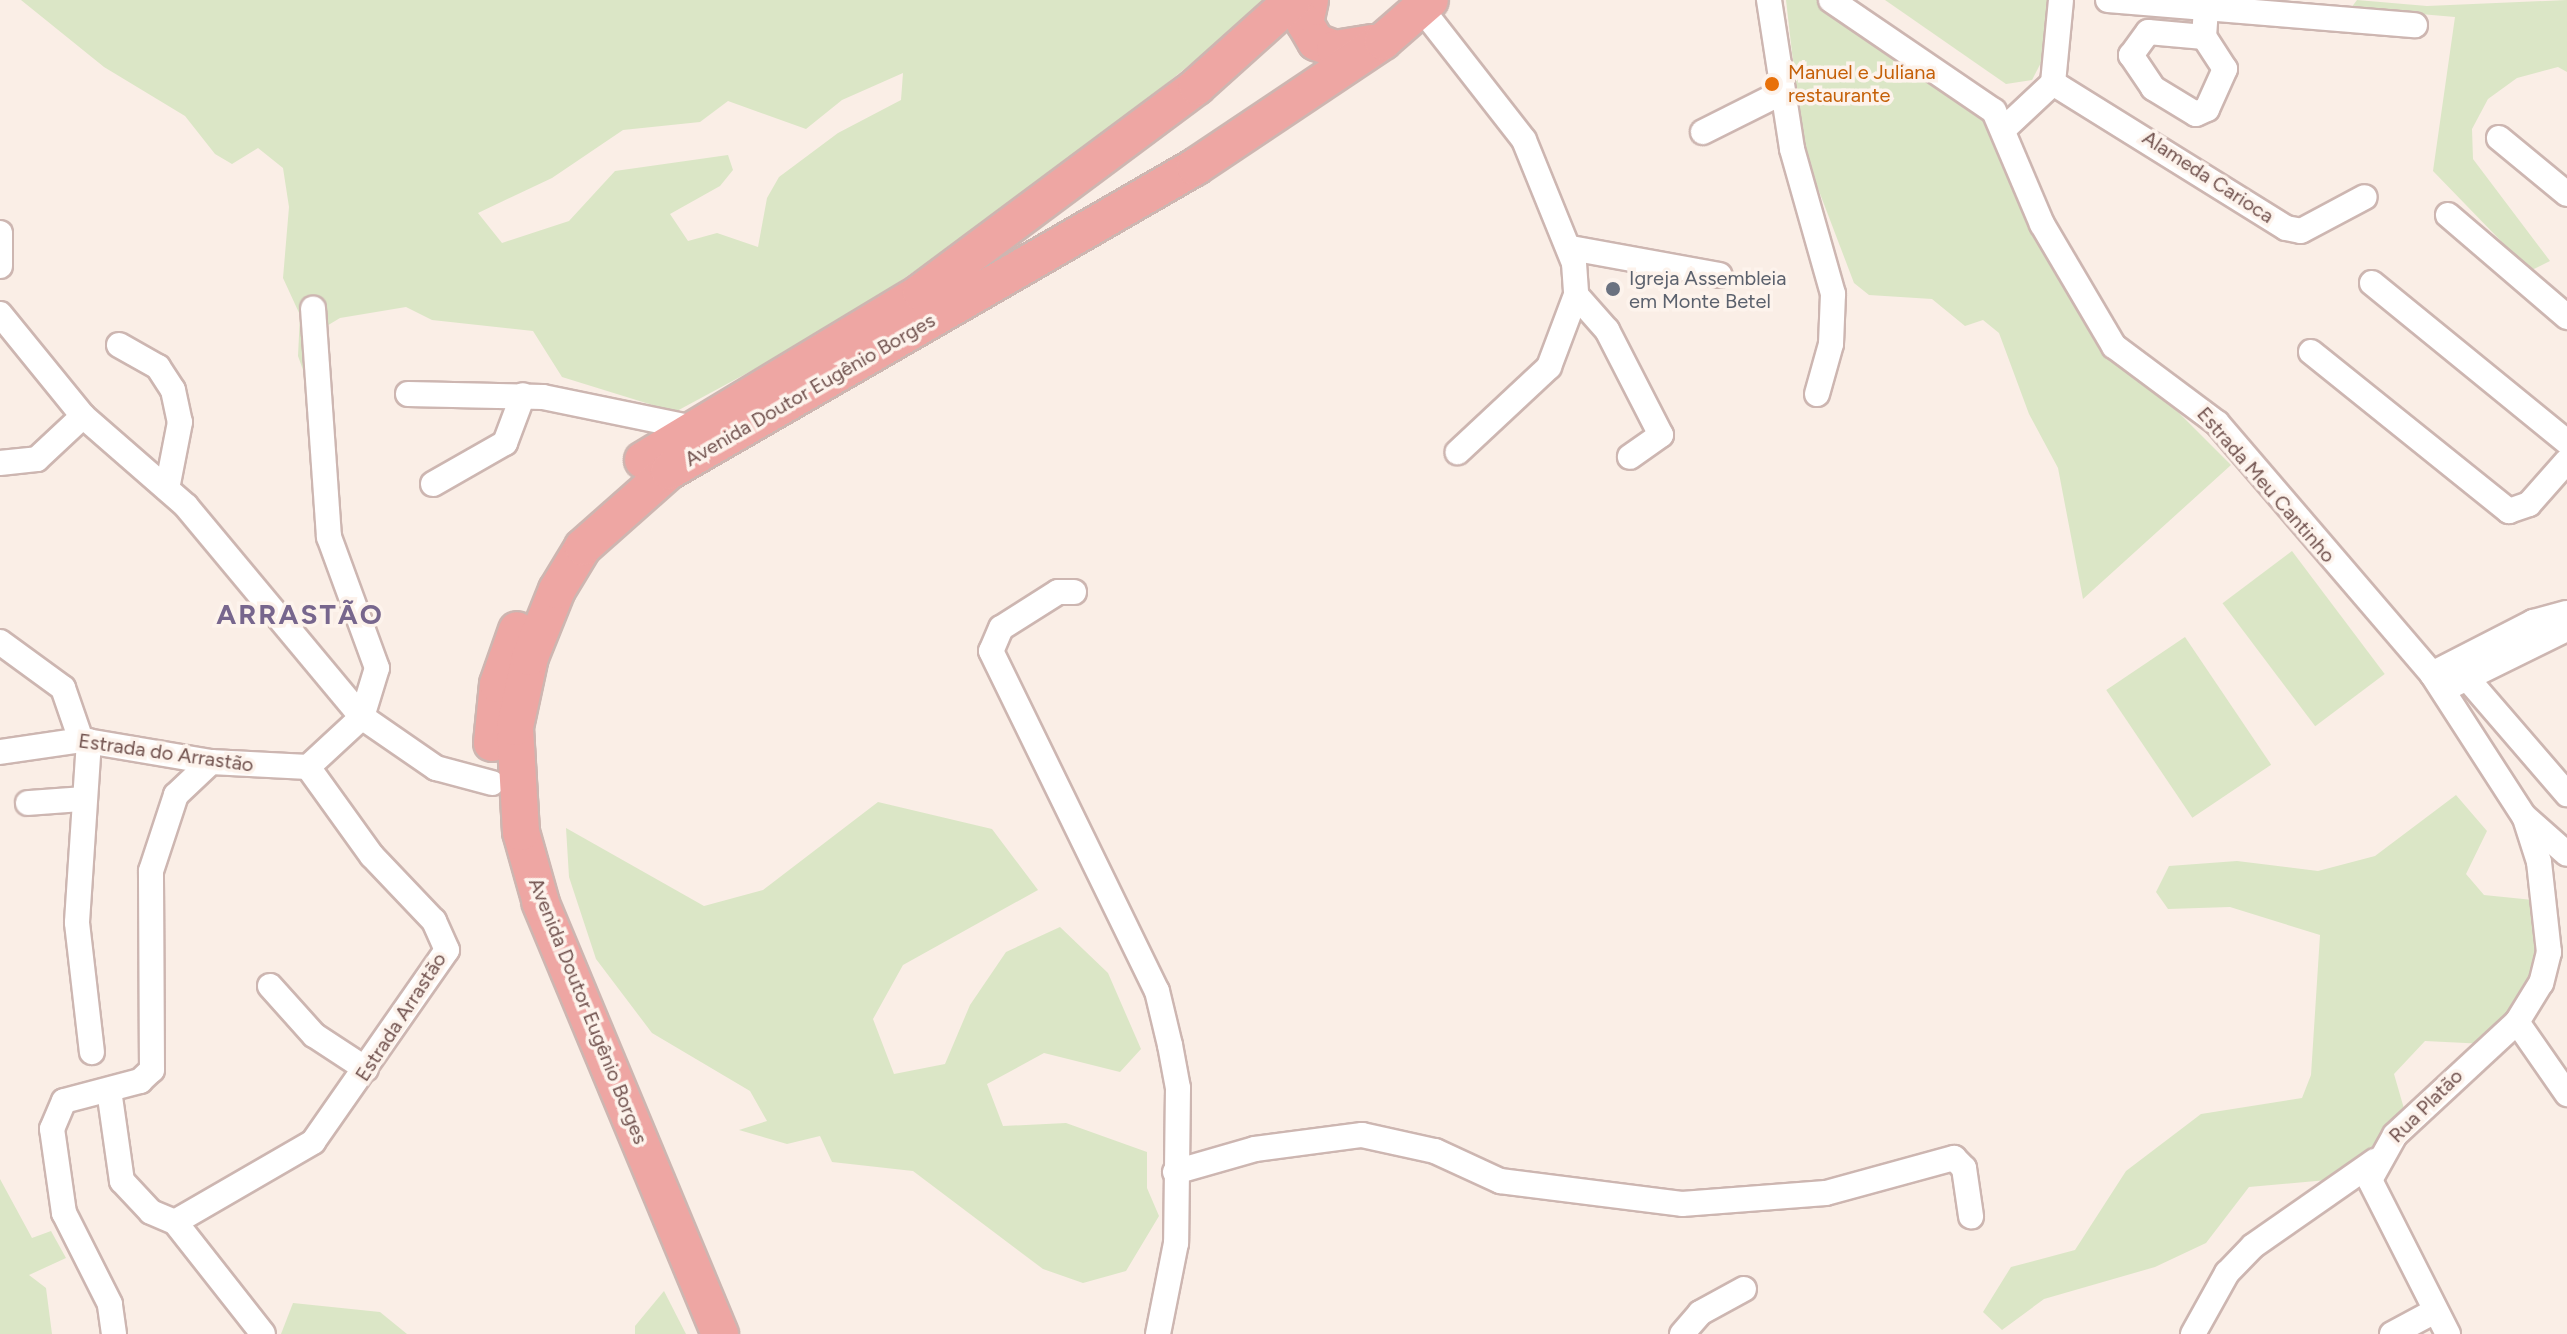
<!DOCTYPE html>
<meta charset="utf-8">
<style>
body{margin:0}
#map{position:relative;width:2567px;height:1334px;overflow:hidden;background:#faeee6;font-family:Figtree,sans-serif}
div>[style]{position:absolute}
[style*='--x']{left:calc(var(--x)*1px);top:calc(var(--y)*1px);width:calc(var(--w)*1px);rotate:calc(var(--a)*1deg)}
.green>*{inset:0;background:#dbe6c6;transform-origin:0 0}
.roads{filter:drop-shadow(2px 0 #cdb6b1) drop-shadow(-2px 0 #cdb6b1) drop-shadow(0 2px #cdb6b1) drop-shadow(0 -2px #cdb6b1)}
.minor>*{height:24px;margin:-12px;padding:0 12px;transform-origin:12px;border-radius:12px;background:#fff}
.highway>*{height:36px;margin:-18px;padding:0 18px;transform-origin:18px;border-radius:18px;background:#eea6a3}
.dots>*{width:22px;height:22px;translate:-50% -50%;box-sizing:border-box;border:4px solid #fdf3ec;border-radius:50%}
span{translate:-50% -50%;white-space:nowrap;text-align:center;line-height:1.15;-webkit-text-stroke:7px #fdf3ec;paint-order:stroke}
.food-label{font-size:20px;color:#c56008}
.left{translate:0 -50%;text-align:left}
.street-label{font-size:20px;color:#71524e}
.worship-label{font-size:20px;color:#5b616d}
.district-label{font-size:28px;color:#77668d;font-weight:700;letter-spacing:2px}
</style>
<div id="map">
<div class="green">
<div style="clip-path:polygon(evenodd,21px 0,1270px 0,1043px 183px,836px 325px,675px 412px,562px 377px,533px 331px,432px 320px,406px 307px,340px 318px,315px 333px,308px 384px,298px 356px,300px 315px,283px 278px,289px 207px,283px 168px,258px 148px,232px 164px,215px 154px,185px 116px,104px 67px,21px 0,903px 73px,901px 100px,838px 133px,779px 177px,767px 198px,758px 247px,717px 233px,688px 241px,670px 214px,720px 186px,733px 170px,728px 155px,615px 171px,569px 221px,502px 243px,478px 213px,552px 178px,623px 130px,700px 122px,728px 101px,806px 129px,842px 100px,903px 73px)"></div>
<div style="clip-path:polygon(1786px 0,1818px 0,1886px 36px,1959px 90px,2000px 134px,2058px 268px,2160px 394px,2231px 465px,2083px 599px,2058px 468px,2029px 414px,1999px 333px,1983px 320px,1965px 326px,1932px 299px,1869px 295px,1854px 283px,1803px 149px)"></div>
<div style="clip-path:polygon(1885px 0,2047px 0,2048px 49px,2032px 80px,2006px 84px)"></div>
<div style="clip-path:polygon(2357px 0,2427px 6px,2567px 0,2567px 72px,2558px 67px,2517px 78px,2488px 99px,2472px 129px,2473px 159px,2550px 261px,2530px 271px,2433px 171px,2455px 17px,2351px 8px)"></div>
<div style="left:2292px;top:551px;width:154px;height:87px;rotate:53deg"></div>
<div style="left:2185px;top:637px;width:154px;height:95px;rotate:56deg"></div>
<div style="clip-path:polygon(2456px 795px,2487px 831px,2466px 874px,2484px 895px,2533px 900px,2541px 908px,2536px 966px,2503px 1028px,2486px 1044px,2425px 1041px,2394px 1074px,2405px 1112px,2349px 1178px,2249px 1187px,2206px 1243px,2155px 1267px,2044px 1299px,2002px 1330px,1983px 1312px,2011px 1267px,2075px 1250px,2126px 1171px,2201px 1114px,2302px 1098px,2311px 1075px,2320px 935px,2230px 907px,2168px 909px,2156px 892px,2169px 866px,2237px 861px,2318px 871px,2375px 856px)"></div>
<div style="clip-path:polygon(878px 802px,992px 829px,1038px 890px,903px 965px,873px 1019px,894px 1074px,945px 1064px,970px 1005px,1006px 952px,1060px 927px,1108px 973px,1141px 1049px,1120px 1072px,1044px 1053px,987px 1084px,1003px 1126px,1066px 1123px,1147px 1152px,1147px 1188px,1159px 1216px,1126px 1271px,1083px 1283px,1043px 1269px,913px 1171px,832px 1162px,820px 1136px,787px 1144px,739px 1130px,767px 1121px,750px 1091px,652px 1033px,596px 959px,569px 877px,566px 828px,704px 906px,763px 890px)"></div>
<div style="clip-path:polygon(0 1179px,32px 1238px,51px 1231px,66px 1258px,29px 1275px,46px 1288px,52px 1334px,0 1334px)"></div>
<div style="clip-path:polygon(664px 1291px,686px 1334px,635px 1334px,635px 1326px)"></div>
<div style="clip-path:polygon(293px 1303px,380px 1312px,407px 1334px,281px 1334px)"></div>
</div>
<div class="roads">
<div class="minor">
<div style="--x:1769;--y:0;--w:151;--a:81.2"></div>
<div style="--x:1792;--y:149;--w:151;--a:74.2"></div>
<div style="--x:1833;--y:294;--w:50;--a:92.3"></div>
<div style="--x:1831;--y:344;--w:52;--a:105.6"></div>
<div style="--x:1831;--y:0;--w:197;--a:34.3"></div>
<div style="--x:1994;--y:111;--w:123;--a:67"></div>
<div style="--x:2042;--y:224;--w:142;--a:59.5"></div>
<div style="--x:2114;--y:346;--w:129;--a:36.8"></div>
<div style="--x:2217;--y:423;--w:330;--a:49.4"></div>
<div style="--x:2432;--y:674;--w:169;--a:57.1"></div>
<div style="--x:2524;--y:816;--w:57;--a:41.5"></div>
<div style="--x:2108;--y:0;--w:308;--a:4.7"></div>
<div style="--x:1421;--y:8;--w:167;--a:52"></div>
<div style="--x:1524;--y:140;--w:133;--a:67.9"></div>
<div style="--x:1574;--y:263;--w:32;--a:86"></div>
<div style="--x:1576;--y:295;--w:77;--a:110.6"></div>
<div style="--x:1549;--y:367;--w:125;--a:137"></div>
<div style="--x:2204;--y:37;--w:56;--a:-174.9"></div>
<div style="--x:2148;--y:32;--w:29;--a:126"></div>
<div style="--x:2131;--y:55;--w:40;--a:56"></div>
<div style="--x:2153;--y:88;--w:50;--a:31.2"></div>
<div style="--x:2196;--y:114;--w:12;--a:-24"></div>
<div style="--x:2207;--y:109;--w:44;--a:-65.8"></div>
<div style="--x:2225;--y:69;--w:38;--a:-123"></div>
<div style="--x:2204;--y:37;--w:29;--a:-86"></div>
<div style="--x:2053;--y:83;--w:274;--a:31.9"></div>
<div style="--x:2286;--y:228;--w:15;--a:11"></div>
<div style="--x:2301;--y:231;--w:72;--a:-28"></div>
<div style="--x:2006;--y:127;--w:64;--a:-43.1"></div>
<div style="--x:2053;--y:83;--w:83;--a:-84.5"></div>
<div style="--x:1703;--y:132;--w:89;--a:-26.6"></div>
<div style="--x:2499;--y:138;--w:88;--a:39.5"></div>
<div style="--x:2448;--y:215;--w:157;--a:40.6"></div>
<div style="--x:0;--y:233;--w:33;--a:90"></div>
<div style="--x:1571;--y:248;--w:151;--a:10.3"></div>
<div style="--x:2372;--y:283;--w:252;--a:39.2"></div>
<div style="--x:1576;--y:295;--w:47;--a:48.5"></div>
<div style="--x:1607;--y:330;--w:118;--a:62.8"></div>
<div style="--x:1661;--y:435;--w:38;--a:145"></div>
<div style="--x:0;--y:314;--w:132;--a:50.9"></div>
<div style="--x:83;--y:416;--w:137;--a:41.1"></div>
<div style="--x:186;--y:506;--w:275;--a:50.2"></div>
<div style="--x:362;--y:717;--w:90;--a:34.6"></div>
<div style="--x:436;--y:768;--w:58;--a:15"></div>
<div style="--x:119;--y:345;--w:45;--a:29.4"></div>
<div style="--x:158;--y:367;--w:27;--a:57"></div>
<div style="--x:173;--y:390;--w:33;--a:78"></div>
<div style="--x:180;--y:422;--w:68;--a:101"></div>
<div style="--x:2311;--y:352;--w:254;--a:38.8"></div>
<div style="--x:2509;--y:511;--w:21;--a:-19"></div>
<div style="--x:2529;--y:504;--w:57;--a:-48.5"></div>
<div style="--x:408;--y:394;--w:135;--a:1.3"></div>
<div style="--x:543;--y:397;--w:149;--a:11.6"></div>
<div style="--x:0;--y:463;--w:37;--a:-6"></div>
<div style="--x:37;--y:459;--w:63;--a:-43.1"></div>
<div style="--x:433;--y:484;--w:83;--a:-29.7"></div>
<div style="--x:505;--y:443;--w:51;--a:-69.4"></div>
<div style="--x:1074;--y:592;--w:16;--a:180"></div>
<div style="--x:1058;--y:592;--w:67;--a:147.7"></div>
<div style="--x:1001;--y:628;--w:25;--a:113"></div>
<div style="--x:991;--y:651;--w:378;--a:64"></div>
<div style="--x:1157;--y:991;--w:56;--a:76.5"></div>
<div style="--x:1170;--y:1045;--w:44;--a:79.5"></div>
<div style="--x:1178;--y:1088;--w:155;--a:90.7"></div>
<div style="--x:1176;--y:1243;--w:93;--a:101.2"></div>
<div style="--x:0;--y:642;--w:78;--a:36.1"></div>
<div style="--x:63;--y:688;--w:55;--a:70.9"></div>
<div style="--x:2432;--y:674;--w:114;--a:-27.2"></div>
<div style="--x:2533;--y:622;--w:35;--a:-15"></div>
<div style="--x:2466;--y:677;--w:155;--a:49.2"></div>
<div style="--x:2455;--y:684;--w:125;--a:-26.2"></div>
<div style="--x:89;--y:741;--w:182;--a:93.8"></div>
<div style="--x:77;--y:923;--w:130;--a:83.4"></div>
<div style="--x:0;--y:752;--w:82;--a:-8.4"></div>
<div style="--x:81;--y:740;--w:132;--a:9.6"></div>
<div style="--x:211;--y:762;--w:97;--a:3"></div>
<div style="--x:308;--y:767;--w:74;--a:-42.8"></div>
<div style="--x:362;--y:717;--w:51;--a:-73"></div>
<div style="--x:377;--y:668;--w:140;--a:-110.1"></div>
<div style="--x:329;--y:537;--w:229;--a:-94"></div>
<div style="--x:28;--y:803;--w:55;--a:-4.2"></div>
<div style="--x:2525;--y:818;--w:46;--a:72.3"></div>
<div style="--x:2539;--y:862;--w:91;--a:83.7"></div>
<div style="--x:2549;--y:952;--w:32;--a:104"></div>
<div style="--x:2541;--y:983;--w:46;--a:121.6"></div>
<div style="--x:2517;--y:1022;--w:88;--a:55.2"></div>
<div style="--x:270;--y:986;--w:66;--a:48.1"></div>
<div style="--x:314;--y:1035;--w:62;--a:33.2"></div>
<div style="--x:109;--y:1090;--w:92;--a:81.9"></div>
<div style="--x:122;--y:1181;--w:42;--a:46.9"></div>
<div style="--x:151;--y:1212;--w:26;--a:23"></div>
<div style="--x:175;--y:1222;--w:142;--a:51.8"></div>
<div style="--x:1175;--y:1172;--w:83;--a:-16"></div>
<div style="--x:1255;--y:1149;--w:108;--a:-7.5"></div>
<div style="--x:1362;--y:1135;--w:75;--a:12.4"></div>
<div style="--x:1435;--y:1151;--w:72;--a:24.8"></div>
<div style="--x:1500;--y:1181;--w:183;--a:7.2"></div>
<div style="--x:1682;--y:1204;--w:144;--a:-4.4"></div>
<div style="--x:1826;--y:1193;--w:133;--a:-15.3"></div>
<div style="--x:1954;--y:1158;--w:14;--a:45"></div>
<div style="--x:1964;--y:1168;--w:49;--a:81.7"></div>
<div style="--x:175;--y:1222;--w:160;--a:-30.1"></div>
<div style="--x:313;--y:1142;--w:234;--a:-55.1"></div>
<div style="--x:447;--y:950;--w:32;--a:-114"></div>
<div style="--x:434;--y:921;--w:90;--a:-133.6"></div>
<div style="--x:372;--y:856;--w:110;--a:-125.7"></div>
<div style="--x:114;--y:1334;--w:30;--a:-98"></div>
<div style="--x:110;--y:1304;--w:102;--a:-116.8"></div>
<div style="--x:64;--y:1213;--w:85;--a:-98.1"></div>
<div style="--x:52;--y:1129;--w:30;--a:-67"></div>
<div style="--x:64;--y:1101;--w:79;--a:-14.7"></div>
<div style="--x:140;--y:1081;--w:16;--a:-43"></div>
<div style="--x:152;--y:1070;--w:199;--a:-90.3"></div>
<div style="--x:151;--y:871;--w:80;--a:-71.8"></div>
<div style="--x:176;--y:795;--w:48;--a:-43.3"></div>
<div style="--x:1682;--y:1334;--w:28;--a:-49"></div>
<div style="--x:1700;--y:1313;--w:50;--a:-28.6"></div>
<div style="--x:2193;--y:1334;--w:70;--a:-60.9"></div>
<div style="--x:2227;--y:1273;--w:37;--a:-46"></div>
<div style="--x:2253;--y:1246;--w:149;--a:-34.9"></div>
<div style="--x:2392;--y:1334;--w:49;--a:-28.1"></div>
<div style="--x:2448;--y:1334;--w:173;--a:-116.9"></div>
<div style="--x:2370;--y:1180;--w:51;--a:-60.9"></div>
<div style="--x:2395;--y:1135;--w:166;--a:-42.8"></div>
</div>
<div class="highway">
<div style="--x:1310;--y:0;--w:24;--a:102"></div>
<div style="--x:1305;--y:23;--w:22;--a:60"></div>
<div style="--x:1316;--y:42;--w:20;--a:20"></div>
<div style="--x:1335;--y:49;--w:39;--a:-9"></div>
<div style="--x:643;--y:460;--w:325;--a:-31.1"></div>
<div style="--x:921;--y:292;--w:344;--a:-36.7"></div>
<div style="--x:1197;--y:86;--w:129;--a:-41.9"></div>
<div style="--x:492;--y:743;--w:59;--a:-84.2"></div>
<div style="--x:498;--y:684;--w:57;--a:-70.6"></div>
<div style="--x:720;--y:1334;--w:467;--a:-112.6"></div>
<div style="--x:541;--y:903;--w:74;--a:-105.7"></div>
<div style="--x:521;--y:832;--w:105;--a:-93.3"></div>
<div style="--x:515;--y:727;--w:72;--a:-77.9"></div>
<div style="--x:530;--y:657;--w:72;--a:-68.1"></div>
<div style="--x:557;--y:590;--w:50;--a:-58.8"></div>
<div style="--x:583;--y:547;--w:115;--a:-41.5"></div>
<div style="--x:669;--y:471;--w:608;--a:-30.03"></div>
<div style="--x:1195;--y:167;--w:226;--a:-33.8"></div>
<div style="--x:1383;--y:41;--w:62;--a:-41.1"></div>
</div>
</div>
<div class="dots">
<div style="left:1772px;top:84px;background:#e8710a"></div>
<div style="left:1613px;top:289px;background:#6b7280"></div>
</div>
<div class="food-label">
<span class="left" style="left:1788px;top:84px">Manuel e Juliana<br>restaurante</span>
</div>
<div class="street-label">
<span style="left:2208px;top:177px;rotate:33deg">Alameda Carioca</span>
<span style="left:810px;top:390px;rotate:-30deg">Avenida Doutor Eugênio Borges</span>
<span style="left:2266px;top:485px;rotate:49deg">Estrada Meu Cantinho</span>
<span style="left:166px;top:753px;rotate:8deg">Estrada do Arrastão</span>
<span style="left:588px;top:1011px;rotate:68deg">Avenida Doutor Eugênio Borges</span>
<span style="left:401px;top:1017px;rotate:-57deg">Estrada Arrastão</span>
<span style="left:2426px;top:1106px;rotate:-45deg">Rua Platão</span>
</div>
<div class="worship-label">
<span class="left" style="left:1629px;top:290px">Igreja Assembleia<br>em Monte Betel</span>
</div>
<div class="district-label">
<span style="left:300px;top:614px">ARRASTÃO</span>
</div>
</div>
